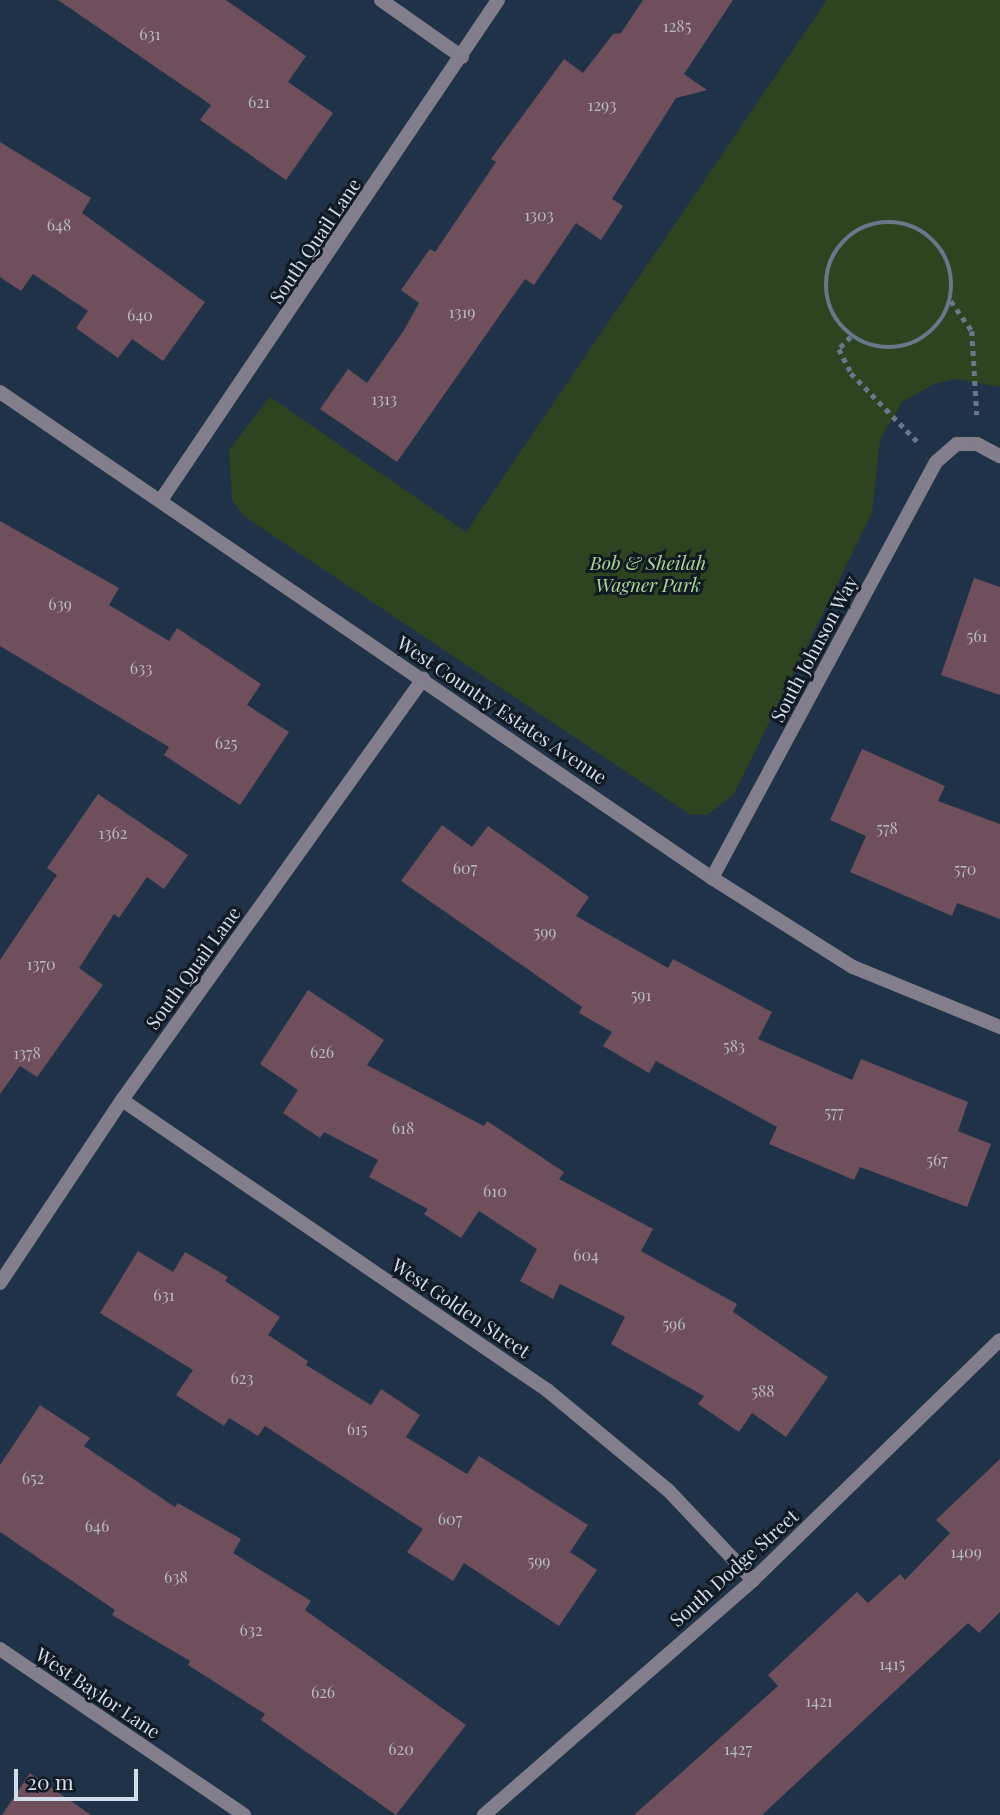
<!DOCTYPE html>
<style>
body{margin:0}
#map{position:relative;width:1000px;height:1815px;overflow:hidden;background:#1f3247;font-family:"Playfair Display",serif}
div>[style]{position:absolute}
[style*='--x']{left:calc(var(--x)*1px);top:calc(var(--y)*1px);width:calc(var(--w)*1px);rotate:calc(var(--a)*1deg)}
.green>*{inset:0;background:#2e4420}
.building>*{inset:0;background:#6f4f5c}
.path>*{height:4.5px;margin-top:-2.25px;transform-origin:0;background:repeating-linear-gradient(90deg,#67788a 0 5px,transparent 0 10px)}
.path>.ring{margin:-2.25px;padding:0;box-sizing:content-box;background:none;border:4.5px solid #67788a;border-radius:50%}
.street>*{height:14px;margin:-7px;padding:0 7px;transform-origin:7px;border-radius:7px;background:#827e8c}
span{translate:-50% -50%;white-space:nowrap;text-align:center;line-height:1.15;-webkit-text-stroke:6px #111923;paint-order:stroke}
.number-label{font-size:16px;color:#b8bac7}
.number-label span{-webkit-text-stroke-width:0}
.street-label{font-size:19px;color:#d1ddeb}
.park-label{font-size:19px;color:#acd793;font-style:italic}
.scale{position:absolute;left:14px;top:1769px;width:124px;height:32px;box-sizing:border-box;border:4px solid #d1ddeb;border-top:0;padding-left:9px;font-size:21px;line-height:24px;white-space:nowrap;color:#d1ddeb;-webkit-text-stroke:5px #111923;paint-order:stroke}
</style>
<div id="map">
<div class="green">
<div style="clip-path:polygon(827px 0,1000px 0,1000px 387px,956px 379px,934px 384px,902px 402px,880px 440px,872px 513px,734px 794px,707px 815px,689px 814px,244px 516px,232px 500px,229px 450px,270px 397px,466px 532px)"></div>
</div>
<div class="building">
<div style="clip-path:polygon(58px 0,226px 0,306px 56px,288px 82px,333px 113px,286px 180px,200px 120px,211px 105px)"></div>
<div style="clip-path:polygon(643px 0,733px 0,684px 74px,707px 90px,676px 98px,612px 199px,623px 206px,601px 240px,576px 223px,534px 285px,525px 279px,397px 462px,320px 409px,348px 369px,367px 383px,404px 330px,419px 303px,401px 290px,430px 249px,435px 252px,496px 162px,491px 159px,564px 59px,583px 73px,613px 34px,621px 33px)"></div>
<div style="clip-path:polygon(0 142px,91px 198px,82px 213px,205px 302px,163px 361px,132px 339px,118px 358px,76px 328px,88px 311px,33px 274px,21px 291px,0 277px)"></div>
<div style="clip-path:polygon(0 521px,119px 588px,109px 605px,169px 641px,177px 628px,261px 684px,247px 705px,289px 732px,240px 805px,164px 755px,169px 747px,0 646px)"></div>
<div style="clip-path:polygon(974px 578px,1000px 587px,1000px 695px,941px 675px)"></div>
<div style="clip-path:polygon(862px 749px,945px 786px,938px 801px,1000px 824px,1000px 919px,957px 903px,952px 916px,850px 872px,866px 836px,830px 820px)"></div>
<div style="clip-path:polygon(98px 794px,188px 855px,164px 889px,147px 877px,119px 918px,114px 914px,79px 968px,103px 985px,37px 1077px,20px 1066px,0 1094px,0 960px,57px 875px,47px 868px)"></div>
<div style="clip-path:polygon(442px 825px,472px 847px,488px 826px,589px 897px,576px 916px,668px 968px,673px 959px,772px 1012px,758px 1039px,852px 1080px,861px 1059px,968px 1102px,958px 1131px,991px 1144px,967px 1207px,860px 1167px,854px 1180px,769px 1144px,777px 1127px,656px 1061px,649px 1073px,603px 1046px,612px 1032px,579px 1013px,582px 1007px,401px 881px)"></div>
<div style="clip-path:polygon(308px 990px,384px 1040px,367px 1065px,484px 1126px,487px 1121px,564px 1172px,559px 1179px,653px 1229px,641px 1251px,737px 1304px,733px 1312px,828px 1377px,786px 1437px,752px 1413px,739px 1432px,698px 1404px,704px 1396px,611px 1344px,625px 1317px,560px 1284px,553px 1299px,520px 1281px,537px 1249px,479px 1211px,461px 1238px,424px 1214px,428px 1209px,369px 1177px,378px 1160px,324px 1132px,320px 1138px,283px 1113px,298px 1090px,260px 1064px)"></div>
<div style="clip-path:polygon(138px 1251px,173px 1272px,185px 1252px,228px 1277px,225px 1281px,280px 1317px,268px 1335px,308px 1361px,306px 1365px,371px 1405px,381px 1389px,420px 1415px,406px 1437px,467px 1474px,479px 1456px,588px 1525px,570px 1552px,597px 1570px,559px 1626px,464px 1563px,453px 1581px,407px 1552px,423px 1529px,265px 1426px,258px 1436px,229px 1418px,224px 1426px,176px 1395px,193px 1370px,100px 1313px)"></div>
<div style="clip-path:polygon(40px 1405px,90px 1438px,84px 1446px,175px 1507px,178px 1503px,241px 1539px,233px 1553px,311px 1601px,305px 1610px,466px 1725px,396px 1815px,261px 1720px,265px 1714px,188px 1665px,190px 1661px,112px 1615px,115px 1610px,0 1532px,0 1465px)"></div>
<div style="clip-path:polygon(1000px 1459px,1000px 1612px,979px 1633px,968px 1623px,762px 1815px,634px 1815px,778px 1686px,768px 1675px,857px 1592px,868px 1603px,900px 1574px,905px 1580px,950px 1533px,936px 1520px)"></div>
<div style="clip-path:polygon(30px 1773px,91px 1815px,2px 1815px)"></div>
</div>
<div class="path">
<div class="ring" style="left:826px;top:222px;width:121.5px;height:121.5px"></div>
<div style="--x:951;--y:301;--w:37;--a:55"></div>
<div style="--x:972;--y:331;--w:84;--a:86.6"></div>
<div style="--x:851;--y:337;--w:17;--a:135"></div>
<div style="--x:839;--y:349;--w:27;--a:63"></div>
<div style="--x:851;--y:373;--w:95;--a:45.9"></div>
</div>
<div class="street">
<div style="--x:381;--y:0;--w:99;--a:35.1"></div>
<div style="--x:0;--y:392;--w:862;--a:34.32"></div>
<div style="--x:712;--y:878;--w:167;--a:32.3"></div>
<div style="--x:853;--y:967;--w:159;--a:22.2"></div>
<div style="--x:161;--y:500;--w:603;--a:-56.02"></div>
<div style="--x:712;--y:878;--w:472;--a:-61.7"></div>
<div style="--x:936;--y:462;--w:28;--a:-41"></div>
<div style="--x:957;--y:444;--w:20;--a:0"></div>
<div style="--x:977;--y:444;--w:26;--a:28"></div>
<div style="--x:122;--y:1100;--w:515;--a:34.31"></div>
<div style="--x:547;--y:1390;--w:157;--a:39.6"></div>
<div style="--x:668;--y:1490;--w:124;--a:46.6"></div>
<div style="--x:0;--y:1283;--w:220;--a:-56.3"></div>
<div style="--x:122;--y:1100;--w:518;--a:-54.44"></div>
<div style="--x:0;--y:1649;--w:295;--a:34.2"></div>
<div style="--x:484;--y:1815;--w:357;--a:-41.1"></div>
<div style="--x:753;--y:1580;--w:344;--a:-44.2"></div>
</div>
<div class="number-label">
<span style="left:677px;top:26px">1285</span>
<span style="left:150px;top:34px">631</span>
<span style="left:259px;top:102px">621</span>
<span style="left:602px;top:105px">1293</span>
<span style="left:539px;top:215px">1303</span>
<span style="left:59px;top:225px">648</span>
<span style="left:462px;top:312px">1319</span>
<span style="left:140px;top:315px">640</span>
<span style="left:384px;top:399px">1313</span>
<span style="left:60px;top:604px">639</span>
<span style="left:977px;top:636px">561</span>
<span style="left:141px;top:668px">633</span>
<span style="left:226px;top:743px">625</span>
<span style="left:887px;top:828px">578</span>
<span style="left:113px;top:833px">1362</span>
<span style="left:465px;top:868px">607</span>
<span style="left:965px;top:869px">570</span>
<span style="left:545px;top:932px">599</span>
<span style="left:41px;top:964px">1370</span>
<span style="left:641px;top:995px">591</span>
<span style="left:734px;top:1046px">583</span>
<span style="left:322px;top:1052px">626</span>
<span style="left:27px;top:1053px">1378</span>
<span style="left:834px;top:1112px">577</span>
<span style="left:403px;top:1128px">618</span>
<span style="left:937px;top:1160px">567</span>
<span style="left:495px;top:1191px">610</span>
<span style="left:586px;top:1255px">604</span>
<span style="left:164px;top:1295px">631</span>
<span style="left:674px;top:1324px">596</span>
<span style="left:242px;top:1378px">623</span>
<span style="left:763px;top:1391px">588</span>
<span style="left:357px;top:1429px">615</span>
<span style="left:33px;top:1478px">652</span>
<span style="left:450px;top:1519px">607</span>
<span style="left:97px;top:1526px">646</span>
<span style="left:966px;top:1552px">1409</span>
<span style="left:539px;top:1561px">599</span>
<span style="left:176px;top:1577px">638</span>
<span style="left:251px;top:1630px">632</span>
<span style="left:892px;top:1664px">1415</span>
<span style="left:323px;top:1692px">626</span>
<span style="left:819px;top:1701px">1421</span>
<span style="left:401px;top:1749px">620</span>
<span style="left:738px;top:1749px">1427</span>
</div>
<div class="street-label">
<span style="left:315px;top:241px;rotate:-56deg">South Quail Lane</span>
<span style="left:814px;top:649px;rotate:-62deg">South Johnson Way</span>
<span style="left:502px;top:710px;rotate:34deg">West Country Estates Avenue</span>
<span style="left:193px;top:968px;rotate:-54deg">South Quail Lane</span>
<span style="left:461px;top:1308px;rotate:34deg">West Golden Street</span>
<span style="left:734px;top:1568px;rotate:-42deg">South Dodge Street</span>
<span style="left:98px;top:1693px;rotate:34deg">West Baylor Lane</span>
</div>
<div class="park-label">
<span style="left:648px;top:574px">Bob &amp; Sheilah<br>Wagner Park</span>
</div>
<div class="scale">20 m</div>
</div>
